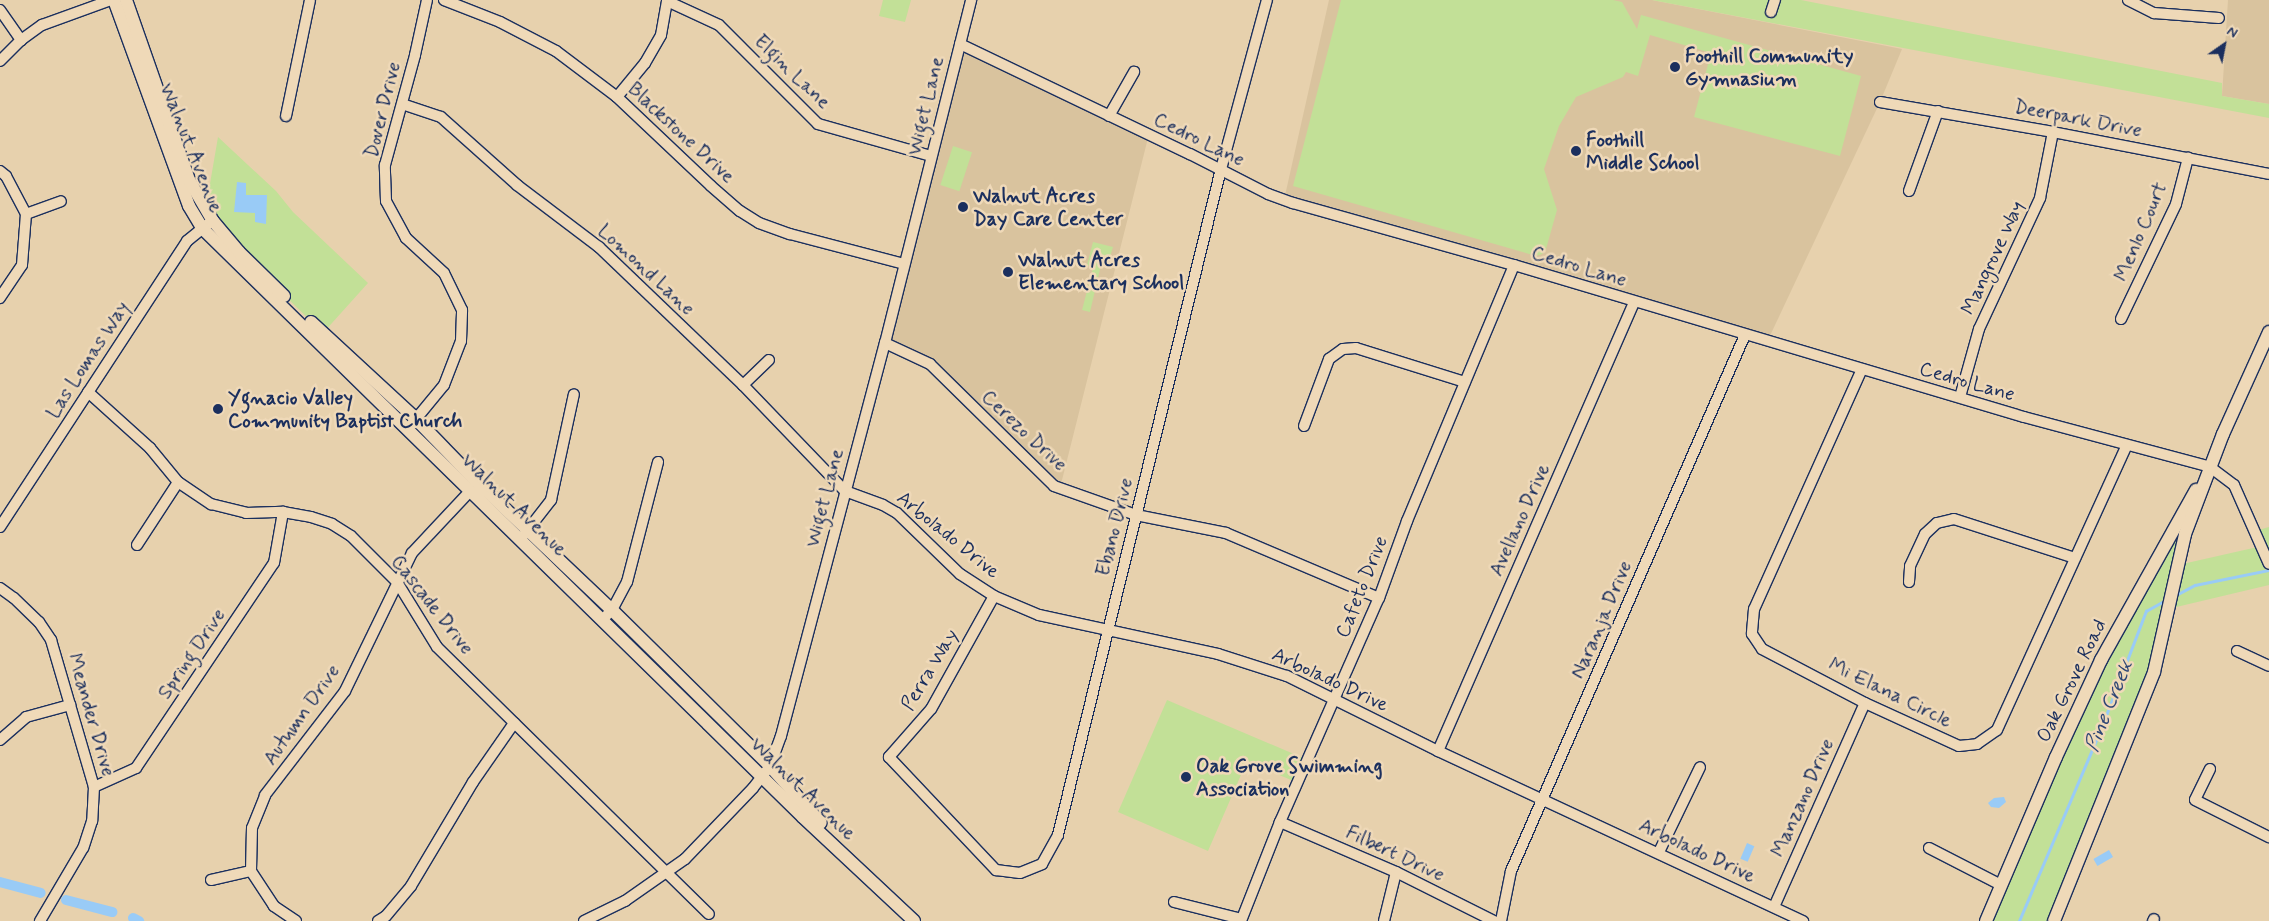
<!DOCTYPE html>
<style>
body{margin:0}
#map{position:relative;width:2269px;height:921px;overflow:hidden;background:#e7d1ad;font-family:Mynerve,sans-serif}
div>[style]{position:absolute}
[style*='--x']{left:calc(var(--x)*1px);top:calc(var(--y)*1px);width:calc(var(--w)*1px);rotate:calc(var(--a)*1deg)}
.built>*{inset:0;background:#d9c39e}
.green>*{inset:0;background:#c2e097;transform-origin:0 0}
.water>*{inset:0;background:#99cbf6;transform-origin:0 0}
.stream>*{height:2.5px;margin:-1.25px;padding:0 1.25px;transform-origin:1.25px;border-radius:1.25px;background:#99cbf6}
.canal>*{height:10px;margin:-5px;padding:0 5px;transform-origin:5px;border-radius:5px;background:#99cbf6}
.roads{filter:drop-shadow(1px 0 #1b2f5e) drop-shadow(-1px 0 #1b2f5e) drop-shadow(0 1px #1b2f5e) drop-shadow(0 -1px #1b2f5e)}
.minor>*{height:10px;margin:-5px;padding:0 5px;transform-origin:5px;border-radius:5px;background:#efd9b8}
.tertiary>*{height:12px;margin:-6px;padding:0 6px;transform-origin:6px;border-radius:6px;background:#efd9b8}
.dots>*{width:14px;height:14px;translate:-50% -50%;box-sizing:border-box;border:2px solid #efd9b8;border-radius:50%}
span{translate:-50% -50%;white-space:nowrap;text-align:center;line-height:1.15;-webkit-text-stroke:5px #efd9b8;paint-order:stroke}
.poi-label{font-size:20px;color:#1b2f5e;font-weight:700}
.left{translate:0 -50%;text-align:left}
.street-label{font-size:20px;color:#1b2f5e}
.water-label{font-size:21px;color:#2e4675;font-style:italic}
.north{position:absolute;left:2199px;top:20px;width:50px;height:50px;-webkit-text-stroke:4px #efd9b8;paint-order:stroke;rotate:33deg;font-size:14px;font-weight:700;line-height:20px;text-align:center;color:#1b2f5e}
.north::after{content:'';display:block;margin:auto;width:18px;height:22px;background:#1b2f5e;clip-path:polygon(50% 0,100% 100%,50% 72%,0 100%)}
</style>
<div id="map">
<div class="built">
<div style="clip-path:polygon(1329px 0,1652px 0,1902px 49px,1880px 102px,1767px 342px,1284px 200px)"></div>
<div style="clip-path:polygon(2228px 0,2269px 0,2269px 104px,2222px 96px)"></div>
<div style="clip-path:polygon(960px 44px,1149px 134px,1060px 488px,930px 364px,885px 343px)"></div>
</div>
<div class="green">
<div style="clip-path:polygon(883px 0,911px 0,905px 22px,879px 16px)"></div>
<div style="clip-path:polygon(1341px 0,1613px 0,1622px 2px,1637px 29px,1641px 15px,1861px 76px,1840px 156px,1694px 117px,1711px 53px,1650px 35px,1638px 76px,1626px 72px,1623px 77px,1576px 97px,1559px 126px,1544px 169px,1557px 210px,1546px 249px,1542px 254px,1536px 256px,1293px 186px)"></div>
<div style="clip-path:polygon(1652px 0,1801px 0,2222px 83px,2222px 96px,2269px 104px,2269px 118px)"></div>
<div style="clip-path:polygon(218px 137px,276px 191px,293px 212px,368px 283px,323px 333px,277px 288px,206px 207px)"></div>
<div style="left:953px;top:146px;width:20px;height:41px;rotate:18deg"></div>
<div style="clip-path:polygon(1093px 242px,1113px 247px,1109px 260px,1101px 265px,1090px 312px,1082px 310px,1093px 268px,1087px 265px)"></div>
<div style="clip-path:polygon(2183px 510px,2178px 565px,2262px 546px,2255px 531px,2269px 527px,2269px 585px,2168px 609px,2154px 672px,2054px 921px,1986px 921px,2056px 757px)"></div>
<div style="clip-path:polygon(1167px 700px,1308px 760px,1298px 783px,1247px 761px,1208px 851px,1118px 812px)"></div>
</div>
<div class="water">
<div style="clip-path:polygon(237px 182px,246px 183px,246px 195px,267px 195px,266px 224px,255px 222px,255px 213px,234px 212px)"></div>
<div style="clip-path:polygon(2004px 797px,2006px 802px,1999px 808px,1991px 807px,1988px 803px,1994px 798px)"></div>
<div style="left:1747px;top:843px;width:8px;height:17px;rotate:23deg"></div>
<div style="left:2109px;top:850px;width:8px;height:18px;rotate:60deg"></div>
</div>
<div class="stream">
<div style="--x:2176;--y:595;--w:21;--a:-28"></div>
<div style="--x:2195;--y:585;--w:76;--a:-11.5"></div>
<div style="--x:2019;--y:921;--w:212;--a:-66.9"></div>
<div style="--x:2102;--y:726;--w:123;--a:-69.1"></div>
<div style="--x:2146;--y:611;--w:21;--a:-29"></div>
</div>
<div class="canal">
<div style="--x:0;--y:882;--w:42;--a:15"></div>
<div style="--x:66;--y:900;--w:48;--a:14.6"></div>
<div style="--x:133;--y:918;--w:7;--a:27"></div>
</div>
<div class="roads">
<div class="minor">
<div style="--x:444;--y:0;--w:60;--a:21.4"></div>
<div style="--x:500;--y:22;--w:63;--a:27.4"></div>
<div style="--x:556;--y:51;--w:76;--a:37"></div>
<div style="--x:617;--y:97;--w:129;--a:43.4"></div>
<div style="--x:711;--y:186;--w:38;--a:41"></div>
<div style="--x:740;--y:211;--w:22;--a:32"></div>
<div style="--x:759;--y:223;--w:33;--a:20"></div>
<div style="--x:790;--y:234;--w:118;--a:14.7"></div>
<div style="--x:2128;--y:0;--w:29;--a:27"></div>
<div style="--x:2154;--y:13;--w:65;--a:4.4"></div>
<div style="--x:667;--y:1;--w:57;--a:24.8"></div>
<div style="--x:719;--y:25;--w:140;--a:45"></div>
<div style="--x:818;--y:124;--w:117;--a:15.8"></div>
<div style="--x:0;--y:10;--w:37;--a:55"></div>
<div style="--x:1771;--y:12;--w:13;--a:-72"></div>
<div style="--x:960;--y:44;--w:255;--a:25.6"></div>
<div style="--x:1190;--y:154;--w:88;--a:27.1"></div>
<div style="--x:1268;--y:194;--w:27;--a:20"></div>
<div style="--x:1293;--y:203;--w:230;--a:15.7"></div>
<div style="--x:1514;--y:265;--w:532;--a:16.6"></div>
<div style="--x:2024;--y:417;--w:193;--a:15"></div>
<div style="--x:2210;--y:467;--w:30;--a:37"></div>
<div style="--x:2234;--y:485;--w:86;--a:66.1"></div>
<div style="--x:0;--y:61;--w:30;--a:-45"></div>
<div style="--x:21;--y:40;--w:26;--a:-36"></div>
<div style="--x:42;--y:25;--w:73;--a:-19.9"></div>
<div style="--x:617;--y:97;--w:44;--a:-50.5"></div>
<div style="--x:645;--y:63;--w:32;--a:-60"></div>
<div style="--x:661;--y:35;--w:36;--a:-80"></div>
<div style="--x:1880;--y:102;--w:176;--a:9.8"></div>
<div style="--x:2053;--y:132;--w:220;--a:11"></div>
<div style="--x:402;--y:104;--w:41;--a:18.4"></div>
<div style="--x:441;--y:117;--w:102;--a:41.8"></div>
<div style="--x:517;--y:185;--w:103;--a:37.1"></div>
<div style="--x:599;--y:247;--w:199;--a:43.8"></div>
<div style="--x:743;--y:385;--w:147;--a:46.1"></div>
<div style="--x:845;--y:491;--w:40;--a:20.2"></div>
<div style="--x:883;--y:505;--w:16;--a:30"></div>
<div style="--x:897;--y:513;--w:88;--a:44.1"></div>
<div style="--x:960;--y:574;--w:40;--a:32.9"></div>
<div style="--x:994;--y:596;--w:49;--a:22.9"></div>
<div style="--x:1039;--y:615;--w:183;--a:12.3"></div>
<div style="--x:1218;--y:654;--w:72;--a:17.7"></div>
<div style="--x:1287;--y:676;--w:169;--a:26.4"></div>
<div style="--x:1438;--y:751;--w:403;--a:25"></div>
<div style="--x:286;--y:116;--w:118;--a:-78.3"></div>
<div style="--x:1109;--y:116;--w:51;--a:-60.4"></div>
<div style="--x:0;--y:171;--w:8;--a:40"></div>
<div style="--x:6;--y:176;--w:43;--a:62.2"></div>
<div style="--x:26;--y:214;--w:51;--a:94.5"></div>
<div style="--x:22;--y:265;--w:40;--a:124"></div>
<div style="--x:1909;--y:191;--w:85;--a:-70.1"></div>
<div style="--x:26;--y:214;--w:37;--a:-20"></div>
<div style="--x:2121;--y:319;--w:127;--a:-64.4"></div>
<div style="--x:2176;--y:204;--w:48;--a:-75.4"></div>
<div style="--x:885;--y:343;--w:50;--a:25"></div>
<div style="--x:930;--y:364;--w:174;--a:44.5"></div>
<div style="--x:1054;--y:486;--w:87;--a:19.5"></div>
<div style="--x:1136;--y:515;--w:92;--a:11.3"></div>
<div style="--x:1226;--y:533;--w:166;--a:23"></div>
<div style="--x:1862;--y:369;--w:263;--a:114.2"></div>
<div style="--x:1754;--y:609;--w:25;--a:95"></div>
<div style="--x:1752;--y:634;--w:18;--a:56"></div>
<div style="--x:1762;--y:649;--w:116;--a:27.7"></div>
<div style="--x:1865;--y:703;--w:103;--a:24.6"></div>
<div style="--x:1959;--y:746;--w:18;--a:-6"></div>
<div style="--x:1977;--y:744;--w:24;--a:-35"></div>
<div style="--x:1997;--y:730;--w:313;--a:-65.5"></div>
<div style="--x:743;--y:385;--w:36;--a:-44"></div>
<div style="--x:88;--y:392;--w:84;--a:42.1"></div>
<div style="--x:150;--y:448;--w:44;--a:50.5"></div>
<div style="--x:178;--y:482;--w:40;--a:34"></div>
<div style="--x:211;--y:504;--w:36;--a:14"></div>
<div style="--x:246;--y:513;--w:37;--a:-2"></div>
<div style="--x:283;--y:512;--w:28;--a:10"></div>
<div style="--x:311;--y:517;--w:22;--a:18"></div>
<div style="--x:332;--y:524;--w:22;--a:32"></div>
<div style="--x:351;--y:536;--w:65;--a:45"></div>
<div style="--x:397;--y:582;--w:76;--a:58.4"></div>
<div style="--x:437;--y:647;--w:381;--a:44.5"></div>
<div style="--x:1960;--y:397;--w:71;--a:-74.4"></div>
<div style="--x:1979;--y:329;--w:145;--a:-65"></div>
<div style="--x:2040;--y:198;--w:67;--a:-78.9"></div>
<div style="--x:411;--y:425;--w:52;--a:-50.5"></div>
<div style="--x:444;--y:385;--w:47;--a:-68.9"></div>
<div style="--x:461;--y:341;--w:31;--a:-88"></div>
<div style="--x:462;--y:310;--w:41;--a:-115.9"></div>
<div style="--x:444;--y:273;--w:52;--a:-137.4"></div>
<div style="--x:406;--y:238;--w:42;--a:-118.4"></div>
<div style="--x:386;--y:201;--w:36;--a:-92"></div>
<div style="--x:385;--y:165;--w:114;--a:-74.7"></div>
<div style="--x:415;--y:55;--w:56;--a:-77.7"></div>
<div style="--x:1304;--y:426;--w:72;--a:-69.5"></div>
<div style="--x:1329;--y:359;--w:17;--a:-36"></div>
<div style="--x:1343;--y:349;--w:13;--a:-4"></div>
<div style="--x:1356;--y:348;--w:114;--a:17.3"></div>
<div style="--x:0;--y:527;--w:342;--a:-56.8"></div>
<div style="--x:187;--y:241;--w:27;--a:-39"></div>
<div style="--x:523;--y:536;--w:46;--a:-52.1"></div>
<div style="--x:551;--y:500;--w:108;--a:-77.8"></div>
<div style="--x:137;--y:545;--w:75;--a:-56.9"></div>
<div style="--x:1909;--y:582;--w:16;--a:-86"></div>
<div style="--x:1910;--y:566;--w:35;--a:-65"></div>
<div style="--x:1925;--y:534;--w:16;--a:-43"></div>
<div style="--x:1937;--y:523;--w:17;--a:-13"></div>
<div style="--x:1954;--y:519;--w:127;--a:17.9"></div>
<div style="--x:0;--y:588;--w:17;--a:36"></div>
<div style="--x:14;--y:598;--w:35;--a:44"></div>
<div style="--x:39;--y:622;--w:22;--a:56"></div>
<div style="--x:51;--y:640;--w:153;--a:73.7"></div>
<div style="--x:94;--y:787;--w:34;--a:93"></div>
<div style="--x:92;--y:821;--w:28;--a:108"></div>
<div style="--x:83;--y:848;--w:85;--a:120.5"></div>
<div style="--x:994;--y:596;--w:129;--a:119.1"></div>
<div style="--x:931;--y:709;--w:64;--a:131.2"></div>
<div style="--x:889;--y:757;--w:156;--a:46.6"></div>
<div style="--x:996;--y:870;--w:24;--a:7"></div>
<div style="--x:1020;--y:873;--w:24;--a:-22"></div>
<div style="--x:1042;--y:864;--w:33;--a:-61"></div>
<div style="--x:1058;--y:835;--w:686;--a:-76.25"></div>
<div style="--x:1221;--y:169;--w:175;--a:-74.8"></div>
<div style="--x:603;--y:619;--w:13;--a:-45"></div>
<div style="--x:612;--y:610;--w:32;--a:-62"></div>
<div style="--x:627;--y:582;--w:124;--a:-75.5"></div>
<div style="--x:2237;--y:651;--w:35;--a:25"></div>
<div style="--x:0;--y:740;--w:35;--a:-41"></div>
<div style="--x:26;--y:717;--w:46;--a:-15.3"></div>
<div style="--x:1438;--y:751;--w:490;--a:-66.4"></div>
<div style="--x:2210;--y:769;--w:34;--a:116"></div>
<div style="--x:2195;--y:800;--w:83;--a:26.6"></div>
<div style="--x:94;--y:787;--w:46;--a:-24.3"></div>
<div style="--x:136;--y:768;--w:247;--a:-56.1"></div>
<div style="--x:274;--y:563;--w:52;--a:-80"></div>
<div style="--x:1280;--y:822;--w:126;--a:23.3"></div>
<div style="--x:1396;--y:872;--w:110;--a:26.6"></div>
<div style="--x:1929;--y:848;--w:81;--a:27.2"></div>
<div style="--x:1659;--y:852;--w:94;--a:-64.2"></div>
<div style="--x:211;--y:880;--w:41;--a:-12.7"></div>
<div style="--x:1174;--y:902;--w:69;--a:14.2"></div>
<div style="--x:1774;--y:907;--w:223;--a:-66"></div>
<div style="--x:296;--y:921;--w:27;--a:-146"></div>
<div style="--x:274;--y:906;--w:42;--a:-123.3"></div>
<div style="--x:251;--y:871;--w:43;--a:-88.7"></div>
<div style="--x:252;--y:828;--w:35;--a:-68"></div>
<div style="--x:265;--y:795;--w:131;--a:-52.4"></div>
<div style="--x:345;--y:691;--w:153;--a:-64.1"></div>
<div style="--x:412;--y:553;--w:92;--a:-46.8"></div>
<div style="--x:378;--y:921;--w:9;--a:-32"></div>
<div style="--x:386;--y:916;--w:39;--a:-50"></div>
<div style="--x:411;--y:886;--w:121;--a:-59.2"></div>
<div style="--x:473;--y:782;--w:72;--a:-55.2"></div>
<div style="--x:584;--y:921;--w:46;--a:-26"></div>
<div style="--x:625;--y:901;--w:73;--a:-35"></div>
<div style="--x:685;--y:859;--w:98;--a:-46.2"></div>
<div style="--x:753;--y:788;--w:28;--a:-52"></div>
<div style="--x:770;--y:766;--w:32;--a:-70"></div>
<div style="--x:781;--y:736;--w:407;--a:-75.2"></div>
<div style="--x:885;--y:343;--w:354;--a:-75.9"></div>
<div style="--x:1241;--y:921;--w:106;--a:-68.5"></div>
<div style="--x:1280;--y:822;--w:245;--a:-66.2"></div>
<div style="--x:1379;--y:598;--w:82;--a:-70"></div>
<div style="--x:1407;--y:521;--w:277;--a:-67.3"></div>
<div style="--x:1384;--y:921;--w:50;--a:-76.2"></div>
<div style="--x:1501;--y:921;--w:51;--a:-78.7"></div>
<div style="--x:1511;--y:871;--w:585;--a:-66.42"></div>
<div style="--x:2153;--y:921;--w:2;--a:-63"></div>
</div>
<div class="tertiary">
<div style="--x:114;--y:0;--w:219;--a:70"></div>
<div style="--x:189;--y:206;--w:27;--a:59"></div>
<div style="--x:203;--y:229;--w:840;--a:44.42"></div>
<div style="--x:803;--y:817;--w:152;--a:43.1"></div>
<div style="--x:126;--y:0;--w:191;--a:70.7"></div>
<div style="--x:189;--y:180;--w:48;--a:59.7"></div>
<div style="--x:213;--y:221;--w:40;--a:50"></div>
<div style="--x:239;--y:252;--w:63;--a:44.4"></div>
<div style="--x:311;--y:322;--w:143;--a:42.7"></div>
<div style="--x:416;--y:419;--w:89;--a:45.9"></div>
<div style="--x:478;--y:483;--w:185;--a:43.5"></div>
<div style="--x:612;--y:610;--w:222;--a:44.6"></div>
<div style="--x:770;--y:766;--w:76;--a:48.2"></div>
<div style="--x:1986;--y:921;--w:178;--a:-66.9"></div>
<div style="--x:2056;--y:757;--w:107;--a:-65.1"></div>
<div style="--x:2101;--y:660;--w:195;--a:-60.8"></div>
<div style="--x:2054;--y:921;--w:268;--a:-68.1"></div>
<div style="--x:2154;--y:672;--w:141;--a:-77.3"></div>
<div style="--x:2185;--y:534;--w:107;--a:-69.2"></div>
<div style="--x:2223;--y:434;--w:112;--a:-65.7"></div>
</div>
</div>
<div class="dots">
<div style="left:1675px;top:67px;background:#1b2f5e"></div>
<div style="left:1576px;top:151px;background:#1b2f5e"></div>
<div style="left:963px;top:207px;background:#1b2f5e"></div>
<div style="left:1008px;top:272px;background:#1b2f5e"></div>
<div style="left:218px;top:409px;background:#1b2f5e"></div>
<div style="left:1186px;top:777px;background:#1b2f5e"></div>
</div>
<div class="poi-label">
<span class="left" style="left:1685px;top:68px">Foothill Community<br>Gymnasium</span>
<span class="left" style="left:1586px;top:152px">Foothill<br>Middle School</span>
<span class="left" style="left:973px;top:208px">Walnut Acres<br>Day Care Center</span>
<span class="left" style="left:1018px;top:272px">Walnut Acres<br>Elementary School</span>
<span class="left" style="left:228px;top:410px">Ygnacio Valley<br>Community Baptist Church</span>
<span class="left" style="left:1196px;top:778px">Oak Grove Swimming<br>Association</span>
</div>
<div class="street-label">
<span style="left:792px;top:72px;rotate:44deg">Elgin Lane</span>
<span style="left:926px;top:106px;rotate:-76deg">Wiget Lane</span>
<span style="left:383px;top:110px;rotate:-76deg">Dover Drive</span>
<span style="left:2078px;top:119px;rotate:11deg">Deerpark Drive</span>
<span style="left:681px;top:133px;rotate:43deg">Blackstone Drive</span>
<span style="left:1199px;top:140px;rotate:26deg">Cedro Lane</span>
<span style="left:191px;top:148px;rotate:68deg">Walnut Avenue</span>
<span style="left:2141px;top:232px;rotate:-67deg">Menlo Court</span>
<span style="left:1993px;top:258px;rotate:-65deg">Mangrove Way</span>
<span style="left:1579px;top:267px;rotate:17deg">Cedro Lane</span>
<span style="left:646px;top:270px;rotate:43deg">Lomond Lane</span>
<span style="left:88px;top:360px;rotate:-57deg">Las Lomas Way</span>
<span style="left:1967px;top:382px;rotate:16deg">Cedro Lane</span>
<span style="left:1024px;top:431px;rotate:43deg">Cerezo Drive</span>
<span style="left:825px;top:498px;rotate:-75deg">Wiget Lane</span>
<span style="left:514px;top:505px;rotate:44deg">Walnut Avenue</span>
<span style="left:1520px;top:520px;rotate:-66deg">Avellano Drive</span>
<span style="left:1115px;top:527px;rotate:-76deg">Ebano Drive</span>
<span style="left:948px;top:535px;rotate:39deg">Arbolado Drive</span>
<span style="left:1362px;top:587px;rotate:-68deg">Cafeto Drive</span>
<span style="left:432px;top:605px;rotate:52deg">Cascade Drive</span>
<span style="left:1602px;top:620px;rotate:-67deg">Naranja Drive</span>
<span style="left:192px;top:654px;rotate:-56deg">Spring Drive</span>
<span style="left:930px;top:670px;rotate:-59deg">Perra Way</span>
<span style="left:1330px;top:680px;rotate:25deg">Arbolado Drive</span>
<span style="left:2072px;top:681px;rotate:-64deg">Oak Grove Road</span>
<span style="left:1890px;top:693px;rotate:26deg">Mi Elana Circle</span>
<span style="left:91px;top:715px;rotate:74deg">Meander Drive</span>
<span style="left:302px;top:715px;rotate:-55deg">Autumn Drive</span>
<span style="left:803px;top:789px;rotate:44deg">Walnut Avenue</span>
<span style="left:1803px;top:798px;rotate:-66deg">Manzano Drive</span>
<span style="left:1697px;top:851px;rotate:25deg">Arbolado Drive</span>
<span style="left:1395px;top:854px;rotate:25deg">Filbert Drive</span>
</div>
<div class="water-label">
<span style="left:2109px;top:706px;rotate:-68deg">Pine Creek</span>
</div>
<div class="north">N</div>
</div>
